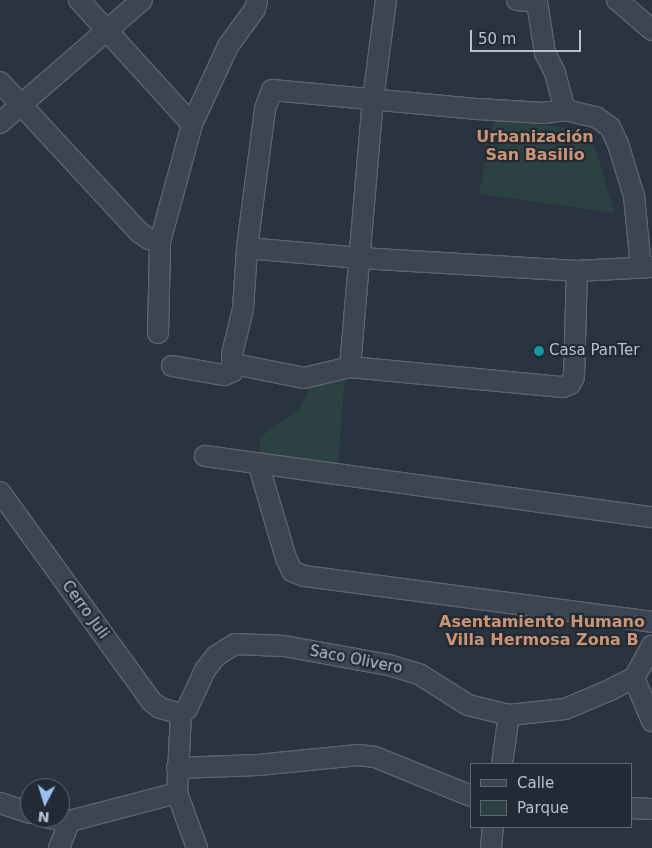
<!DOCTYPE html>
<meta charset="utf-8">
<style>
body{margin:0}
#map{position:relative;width:652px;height:848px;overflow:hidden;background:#293440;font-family:"DejaVu Sans",sans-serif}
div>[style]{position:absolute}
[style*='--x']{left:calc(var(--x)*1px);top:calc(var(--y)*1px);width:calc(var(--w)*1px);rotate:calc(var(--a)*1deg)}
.green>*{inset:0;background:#2c4242}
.roads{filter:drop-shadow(1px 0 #5b646d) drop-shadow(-1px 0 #5b646d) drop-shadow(0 1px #5b646d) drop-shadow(0 -1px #5b646d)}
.minor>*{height:20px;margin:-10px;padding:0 10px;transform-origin:10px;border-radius:10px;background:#3d4650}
.dots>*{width:14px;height:14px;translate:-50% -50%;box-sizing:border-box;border:2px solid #222b35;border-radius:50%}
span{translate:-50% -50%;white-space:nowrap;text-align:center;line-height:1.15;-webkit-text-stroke:4.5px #222b35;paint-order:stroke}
.poi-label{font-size:15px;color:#bac1ca}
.left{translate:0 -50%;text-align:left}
.street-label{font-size:15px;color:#bac1ca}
.neighbourhood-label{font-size:16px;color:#cc9473;font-weight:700}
.legend{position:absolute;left:470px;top:763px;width:162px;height:65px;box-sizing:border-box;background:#222b35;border:1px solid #5f6771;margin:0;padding:6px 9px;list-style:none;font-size:15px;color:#bac1ca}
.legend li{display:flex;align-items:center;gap:10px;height:25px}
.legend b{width:25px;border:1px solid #5f6771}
.north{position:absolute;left:20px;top:778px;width:50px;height:50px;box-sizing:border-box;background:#222b35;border:1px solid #5f6771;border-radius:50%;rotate:185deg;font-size:14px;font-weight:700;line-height:20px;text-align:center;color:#bac1ca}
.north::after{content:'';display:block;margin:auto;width:18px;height:22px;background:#9bc0ef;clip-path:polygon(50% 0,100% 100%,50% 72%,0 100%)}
.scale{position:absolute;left:470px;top:30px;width:111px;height:22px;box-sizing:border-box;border:2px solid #bac1ca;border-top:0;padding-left:6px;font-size:15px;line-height:18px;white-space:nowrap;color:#bac1ca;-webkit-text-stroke:4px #222b35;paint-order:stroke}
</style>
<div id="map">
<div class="green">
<div style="clip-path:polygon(494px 119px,570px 128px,594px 145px,615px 213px,479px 194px)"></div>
<div style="clip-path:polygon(345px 376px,338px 465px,261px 455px,259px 438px,299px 409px,310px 389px)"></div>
</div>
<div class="roads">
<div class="minor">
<div style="--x:79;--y:0;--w:168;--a:47.7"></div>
<div style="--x:517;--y:0;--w:20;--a:6"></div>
<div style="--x:537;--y:2;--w:52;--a:81.1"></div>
<div style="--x:545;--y:53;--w:22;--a:63"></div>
<div style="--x:555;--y:73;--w:38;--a:75"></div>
<div style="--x:617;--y:0;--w:46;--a:40.6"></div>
<div style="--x:0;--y:82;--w:205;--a:47.2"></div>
<div style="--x:139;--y:232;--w:12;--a:35"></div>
<div style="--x:149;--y:239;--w:11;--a:15"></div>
<div style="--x:0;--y:123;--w:188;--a:-40.9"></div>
<div style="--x:247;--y:248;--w:113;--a:5.1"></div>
<div style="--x:360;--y:258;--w:217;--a:3.4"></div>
<div style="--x:577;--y:271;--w:75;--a:-3.1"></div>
<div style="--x:158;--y:333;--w:91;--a:-88.7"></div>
<div style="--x:160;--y:242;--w:122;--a:-74.8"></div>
<div style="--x:192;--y:124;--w:86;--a:-65.2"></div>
<div style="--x:228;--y:46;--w:46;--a:-53.9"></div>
<div style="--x:255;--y:9;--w:9;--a:-77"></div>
<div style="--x:234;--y:364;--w:71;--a:11.3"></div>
<div style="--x:304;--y:378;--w:47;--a:-13.4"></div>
<div style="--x:350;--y:367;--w:214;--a:5.4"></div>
<div style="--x:563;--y:387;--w:8;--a:-23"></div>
<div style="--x:570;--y:384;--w:8;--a:-60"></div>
<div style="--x:574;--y:377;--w:106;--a:-88.4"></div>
<div style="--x:172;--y:366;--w:53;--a:9.8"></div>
<div style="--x:224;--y:375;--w:9;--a:-21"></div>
<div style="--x:232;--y:372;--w:18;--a:-90"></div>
<div style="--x:232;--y:354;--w:46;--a:-76.3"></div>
<div style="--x:243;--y:309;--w:61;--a:-86.2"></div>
<div style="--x:247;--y:248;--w:140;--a:-82.6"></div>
<div style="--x:265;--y:109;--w:20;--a:-70"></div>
<div style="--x:272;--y:90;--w:207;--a:5.3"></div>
<div style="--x:478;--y:109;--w:66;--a:3.5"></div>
<div style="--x:544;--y:113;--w:21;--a:-8"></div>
<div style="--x:565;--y:110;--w:32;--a:13"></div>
<div style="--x:596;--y:117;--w:17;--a:36"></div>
<div style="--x:610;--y:127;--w:19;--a:65"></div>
<div style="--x:618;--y:144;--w:54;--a:72.9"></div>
<div style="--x:634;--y:196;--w:71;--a:84.4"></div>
<div style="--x:350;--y:367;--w:269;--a:-85.1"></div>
<div style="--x:373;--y:99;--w:100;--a:-82.5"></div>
<div style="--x:205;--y:456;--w:451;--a:7.8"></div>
<div style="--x:258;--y:463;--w:99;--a:73.6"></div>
<div style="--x:286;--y:558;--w:14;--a:65"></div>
<div style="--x:292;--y:571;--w:13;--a:23"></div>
<div style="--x:304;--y:576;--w:351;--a:7.5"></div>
<div style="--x:0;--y:492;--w:259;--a:54.1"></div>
<div style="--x:152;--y:702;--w:10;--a:37"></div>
<div style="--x:160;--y:708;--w:22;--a:16"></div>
<div style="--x:634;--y:678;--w:47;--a:67.3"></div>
<div style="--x:181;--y:714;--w:8;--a:-40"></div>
<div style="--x:187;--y:709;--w:43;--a:-65.2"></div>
<div style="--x:205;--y:670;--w:18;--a:-52"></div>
<div style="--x:216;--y:656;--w:22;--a:-32"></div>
<div style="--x:235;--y:644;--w:49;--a:2.3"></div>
<div style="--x:284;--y:646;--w:107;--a:10.3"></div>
<div style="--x:389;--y:665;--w:31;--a:17"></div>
<div style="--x:419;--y:674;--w:58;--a:32.3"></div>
<div style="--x:468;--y:705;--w:42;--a:13.7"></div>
<div style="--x:509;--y:715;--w:56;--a:-6.1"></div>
<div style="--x:565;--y:709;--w:49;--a:-22.9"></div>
<div style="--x:610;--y:690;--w:27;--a:-27"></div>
<div style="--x:634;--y:678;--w:37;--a:-61"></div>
<div style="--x:181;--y:714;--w:79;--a:92.9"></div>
<div style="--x:177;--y:793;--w:59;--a:70"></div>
<div style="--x:502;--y:764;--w:49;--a:-81.9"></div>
<div style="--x:177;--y:768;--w:81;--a:-2.1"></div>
<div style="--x:258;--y:765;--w:101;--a:-5.7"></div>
<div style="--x:359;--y:755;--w:16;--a:7"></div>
<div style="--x:375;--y:757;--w:104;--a:22.1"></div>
<div style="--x:0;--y:803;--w:32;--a:18"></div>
<div style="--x:631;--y:808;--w:21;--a:3"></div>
<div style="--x:50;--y:818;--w:20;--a:9"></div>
<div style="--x:70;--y:821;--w:111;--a:-14.7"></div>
<div style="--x:59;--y:848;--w:29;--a:-68"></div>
<div style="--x:491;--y:848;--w:21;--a:-85"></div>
</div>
</div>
<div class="dots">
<div style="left:539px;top:351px;background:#0f9aa8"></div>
</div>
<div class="poi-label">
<span class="left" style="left:549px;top:351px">Casa PanTer</span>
</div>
<div class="street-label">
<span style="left:85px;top:610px;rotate:54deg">Cerro Juli</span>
<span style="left:356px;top:660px;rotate:11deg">Saco Olivero</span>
</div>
<div class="neighbourhood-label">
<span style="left:535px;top:146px">Urbanización<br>San Basilio</span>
<span style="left:542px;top:631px">Asentamiento Humano<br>Villa Hermosa Zona B</span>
</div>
<ul class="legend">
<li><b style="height:6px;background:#3d4650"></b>Calle</li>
<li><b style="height:14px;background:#2c4242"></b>Parque</li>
</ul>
<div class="north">N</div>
<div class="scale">50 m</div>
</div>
